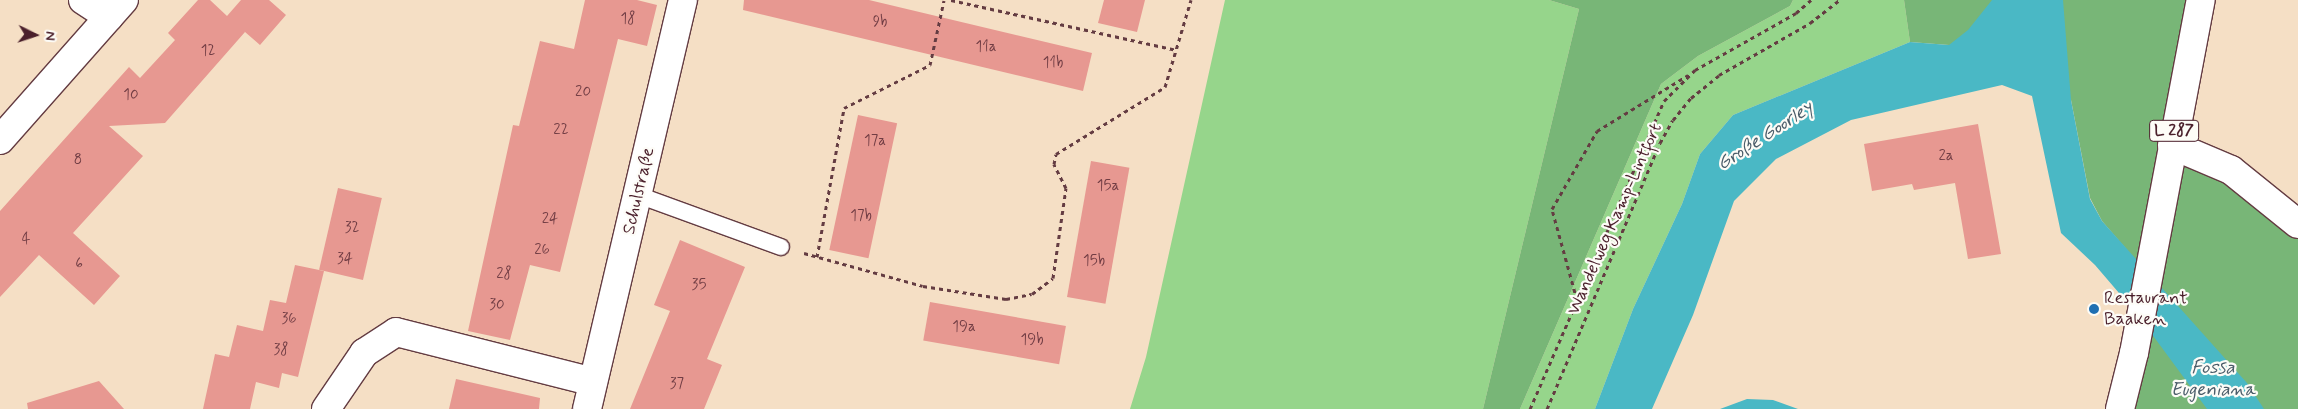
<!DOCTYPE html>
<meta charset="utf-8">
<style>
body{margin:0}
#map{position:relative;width:2298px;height:409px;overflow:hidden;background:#f5dfc5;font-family:Mynerve,sans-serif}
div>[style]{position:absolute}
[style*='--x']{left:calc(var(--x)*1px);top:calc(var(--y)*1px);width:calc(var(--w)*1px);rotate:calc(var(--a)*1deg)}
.green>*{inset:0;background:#96d58b}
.forest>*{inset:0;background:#78b677}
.water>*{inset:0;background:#4ab8c5}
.building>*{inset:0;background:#e79891;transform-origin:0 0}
.path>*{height:3px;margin-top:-1.5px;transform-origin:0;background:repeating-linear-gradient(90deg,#643c42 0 4px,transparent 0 8px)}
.roads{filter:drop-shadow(1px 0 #643c42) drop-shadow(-1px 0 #643c42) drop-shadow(0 1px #643c42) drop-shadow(0 -1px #643c42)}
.service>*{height:16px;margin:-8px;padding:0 8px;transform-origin:8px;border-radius:8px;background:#fff}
.minor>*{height:28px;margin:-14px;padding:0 14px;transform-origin:14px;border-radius:14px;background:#fff}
.primary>*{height:28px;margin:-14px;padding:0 14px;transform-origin:14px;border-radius:14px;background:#fff}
.dots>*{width:14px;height:14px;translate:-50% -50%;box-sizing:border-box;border:2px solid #fdfcf7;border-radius:50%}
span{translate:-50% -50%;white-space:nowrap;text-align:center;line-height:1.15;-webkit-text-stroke:4.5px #fdfcf7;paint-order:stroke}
.number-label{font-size:15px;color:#713d44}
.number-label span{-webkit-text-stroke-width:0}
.shield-label span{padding:1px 4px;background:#fdfcf7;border:1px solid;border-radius:4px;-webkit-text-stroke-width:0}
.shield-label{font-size:16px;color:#4a1f2b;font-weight:700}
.street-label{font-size:18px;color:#4a1f2b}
.poi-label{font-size:18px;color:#4a1f2b}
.left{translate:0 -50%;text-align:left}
.water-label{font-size:19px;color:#4a5c69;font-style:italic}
.north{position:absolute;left:10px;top:10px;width:50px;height:50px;-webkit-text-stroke:4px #fdfcf7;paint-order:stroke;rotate:94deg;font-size:14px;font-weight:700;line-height:20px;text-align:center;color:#4a1f2b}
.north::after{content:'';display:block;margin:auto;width:18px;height:22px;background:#4a1f2b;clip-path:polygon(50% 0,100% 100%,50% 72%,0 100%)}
</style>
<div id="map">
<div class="green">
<div style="clip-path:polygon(1225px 0,1549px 0,1579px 9px,1483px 409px,1130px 409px,1146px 357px)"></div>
<div style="clip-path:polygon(1793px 0,1904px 0,1910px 42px,1733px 115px,1700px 154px,1682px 204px,1633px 309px,1595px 409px,1520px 409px,1661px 84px,1698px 56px,1790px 6px)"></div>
</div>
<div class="forest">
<div style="clip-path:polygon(1549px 0,1793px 0,1790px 6px,1698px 56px,1661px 84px,1520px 409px,1483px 409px,1579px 9px)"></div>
<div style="clip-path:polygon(1904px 0,2201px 0,2172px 145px,2298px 224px,2298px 409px,2120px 409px,2146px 272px,2102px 221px,2090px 198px,2071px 100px,1949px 45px,1910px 42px)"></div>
</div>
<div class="water">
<div style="clip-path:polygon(1992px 0,2063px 0,2071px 100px,2090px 199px,2102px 221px,2247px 383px,2264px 409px,2207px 409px,2137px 314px,2095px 265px,2061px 233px,2032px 96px,2002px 85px,1851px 120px,1776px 159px,1734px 201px,1693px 315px,1652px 409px,1595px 409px,1633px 309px,1682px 204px,1700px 154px,1733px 115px,1910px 42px,1949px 45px,1968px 30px)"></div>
<div style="clip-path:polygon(1747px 399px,1773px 400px,1798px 409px,1720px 409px)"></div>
</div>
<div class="building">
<div style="clip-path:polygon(198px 0,210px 0,227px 16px,241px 0,269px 0,286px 15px,260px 45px,230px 19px,245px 32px,165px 123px,109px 126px,143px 156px,73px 233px,120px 276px,94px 305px,39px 255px,0 297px,0 211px,129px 67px,140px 78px,175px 40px,168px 33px)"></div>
<div style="clip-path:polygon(585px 0,637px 0,657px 5px,647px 46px,618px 39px,560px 272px,530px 265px,510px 340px,468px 331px,513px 125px,519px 126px,540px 41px,574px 49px)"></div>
<div style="clip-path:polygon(744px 0,869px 0,1092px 53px,1083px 91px,743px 10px)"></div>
<div style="clip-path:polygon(1104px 0,1145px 0,1137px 32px,1098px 23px)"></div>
<div style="left:858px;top:115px;width:40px;height:138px;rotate:12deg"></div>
<div style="clip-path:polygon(1978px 124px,2001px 254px,1968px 259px,1955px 183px,1914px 190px,1912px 184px,1872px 191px,1864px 144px)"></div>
<div style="left:1091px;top:161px;width:39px;height:138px;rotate:10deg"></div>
<div style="left:338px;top:188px;width:45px;height:84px;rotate:13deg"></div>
<div style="clip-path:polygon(680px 240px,745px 267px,707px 359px,722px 365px,704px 409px,630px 409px,670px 311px,654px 305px)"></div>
<div style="clip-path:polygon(295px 265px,324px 271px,298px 377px,282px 373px,279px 388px,256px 382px,250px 409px,203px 409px,215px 354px,229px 357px,237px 325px,263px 331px,270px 300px,286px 303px)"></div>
<div style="left:930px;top:302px;width:138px;height:39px;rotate:10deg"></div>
<div style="clip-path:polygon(456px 379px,540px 398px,539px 409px,449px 409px)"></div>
<div style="clip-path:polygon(99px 381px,124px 409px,28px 409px,27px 403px)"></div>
</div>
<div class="path">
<div style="--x:951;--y:0;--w:230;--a:12.5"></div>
<div style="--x:804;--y:253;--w:123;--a:15.5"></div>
<div style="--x:923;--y:286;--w:84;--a:8.9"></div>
<div style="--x:1006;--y:299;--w:26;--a:-11"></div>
<div style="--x:1032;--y:294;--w:26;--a:-37"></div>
<div style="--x:1053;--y:278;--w:91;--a:-81.8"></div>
<div style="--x:1066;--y:188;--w:27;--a:-117"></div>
<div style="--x:1054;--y:164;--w:10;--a:-79"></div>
<div style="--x:1056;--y:154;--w:128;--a:-31.6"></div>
<div style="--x:1165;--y:87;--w:91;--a:-73.4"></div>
<div style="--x:817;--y:257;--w:151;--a:-79.7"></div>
<div style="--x:844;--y:108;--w:96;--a:-26.6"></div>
<div style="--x:930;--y:65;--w:66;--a:-77.8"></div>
<div style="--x:1577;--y:300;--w:94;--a:-105.4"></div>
<div style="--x:1552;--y:209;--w:90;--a:-60"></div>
<div style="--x:1597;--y:131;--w:107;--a:-31.6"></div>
<div style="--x:1530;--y:409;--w:336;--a:-66.5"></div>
<div style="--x:1664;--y:101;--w:44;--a:-45"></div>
<div style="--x:1695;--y:70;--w:116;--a:-29.4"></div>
<div style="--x:1796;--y:13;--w:20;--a:-41"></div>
<div style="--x:1547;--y:409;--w:289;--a:-67"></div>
<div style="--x:1660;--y:143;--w:26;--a:-61"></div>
<div style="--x:1673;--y:120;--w:28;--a:-51"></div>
<div style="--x:1691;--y:98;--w:36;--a:-39"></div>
<div style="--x:1719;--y:75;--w:105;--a:-29.7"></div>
<div style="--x:1810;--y:23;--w:37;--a:-38"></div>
</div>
<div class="roads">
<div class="service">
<div style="--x:638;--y:195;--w:152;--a:20"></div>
</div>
<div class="minor">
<div style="--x:83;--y:0;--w:31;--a:33"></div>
<div style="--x:0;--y:140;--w:187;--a:-48.5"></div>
<div style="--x:2172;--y:145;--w:64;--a:23"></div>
<div style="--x:2231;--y:170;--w:86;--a:38.9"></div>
<div style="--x:326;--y:409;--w:68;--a:-55.8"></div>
<div style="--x:364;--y:353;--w:38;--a:-33"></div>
<div style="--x:396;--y:332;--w:203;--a:14.2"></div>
<div style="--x:587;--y:409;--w:420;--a:-76.8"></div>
</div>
<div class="primary">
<div style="--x:2120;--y:409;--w:58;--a:-76"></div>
<div style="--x:2134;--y:353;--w:359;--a:-79.3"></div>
</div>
</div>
<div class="dots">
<div style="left:2094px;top:309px;background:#1f6fb2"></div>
</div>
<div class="number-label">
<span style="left:628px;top:20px">18</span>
<span style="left:880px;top:23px">9b</span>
<span style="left:986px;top:48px">11a</span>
<span style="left:208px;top:52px">12</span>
<span style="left:1053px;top:64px">11b</span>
<span style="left:583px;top:93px">20</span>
<span style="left:131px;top:96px">10</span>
<span style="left:561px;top:131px">22</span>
<span style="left:875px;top:142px">17a</span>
<span style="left:1946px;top:157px">2a</span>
<span style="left:78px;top:161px">8</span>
<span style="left:1108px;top:187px">15a</span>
<span style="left:861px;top:217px">17b</span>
<span style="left:550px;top:220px">24</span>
<span style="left:352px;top:229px">32</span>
<span style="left:26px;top:240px">4</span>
<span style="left:542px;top:251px">26</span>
<span style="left:345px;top:260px">34</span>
<span style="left:1094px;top:262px">15b</span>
<span style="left:79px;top:265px">6</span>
<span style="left:504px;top:275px">28</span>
<span style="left:699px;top:286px">35</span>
<span style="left:497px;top:306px">30</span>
<span style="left:289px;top:320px">36</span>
<span style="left:964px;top:328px">19a</span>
<span style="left:1032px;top:341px">19b</span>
<span style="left:281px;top:351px">38</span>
<span style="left:677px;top:385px">37</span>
</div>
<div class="shield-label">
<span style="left:2174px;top:131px">L 287</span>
</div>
<div class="street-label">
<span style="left:639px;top:191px;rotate:-77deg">Schulstraße</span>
<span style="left:1615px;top:219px;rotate:-66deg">Wandelweg Kamp-Lintfort</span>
</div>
<div class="poi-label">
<span class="left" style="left:2104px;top:309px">Restaurant<br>Baaken</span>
</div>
<div class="water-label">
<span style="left:1765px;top:136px;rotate:-33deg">Große Goorley</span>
<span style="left:2213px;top:379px">Fossa<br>Eugeniana</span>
</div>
<div class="north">N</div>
</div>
